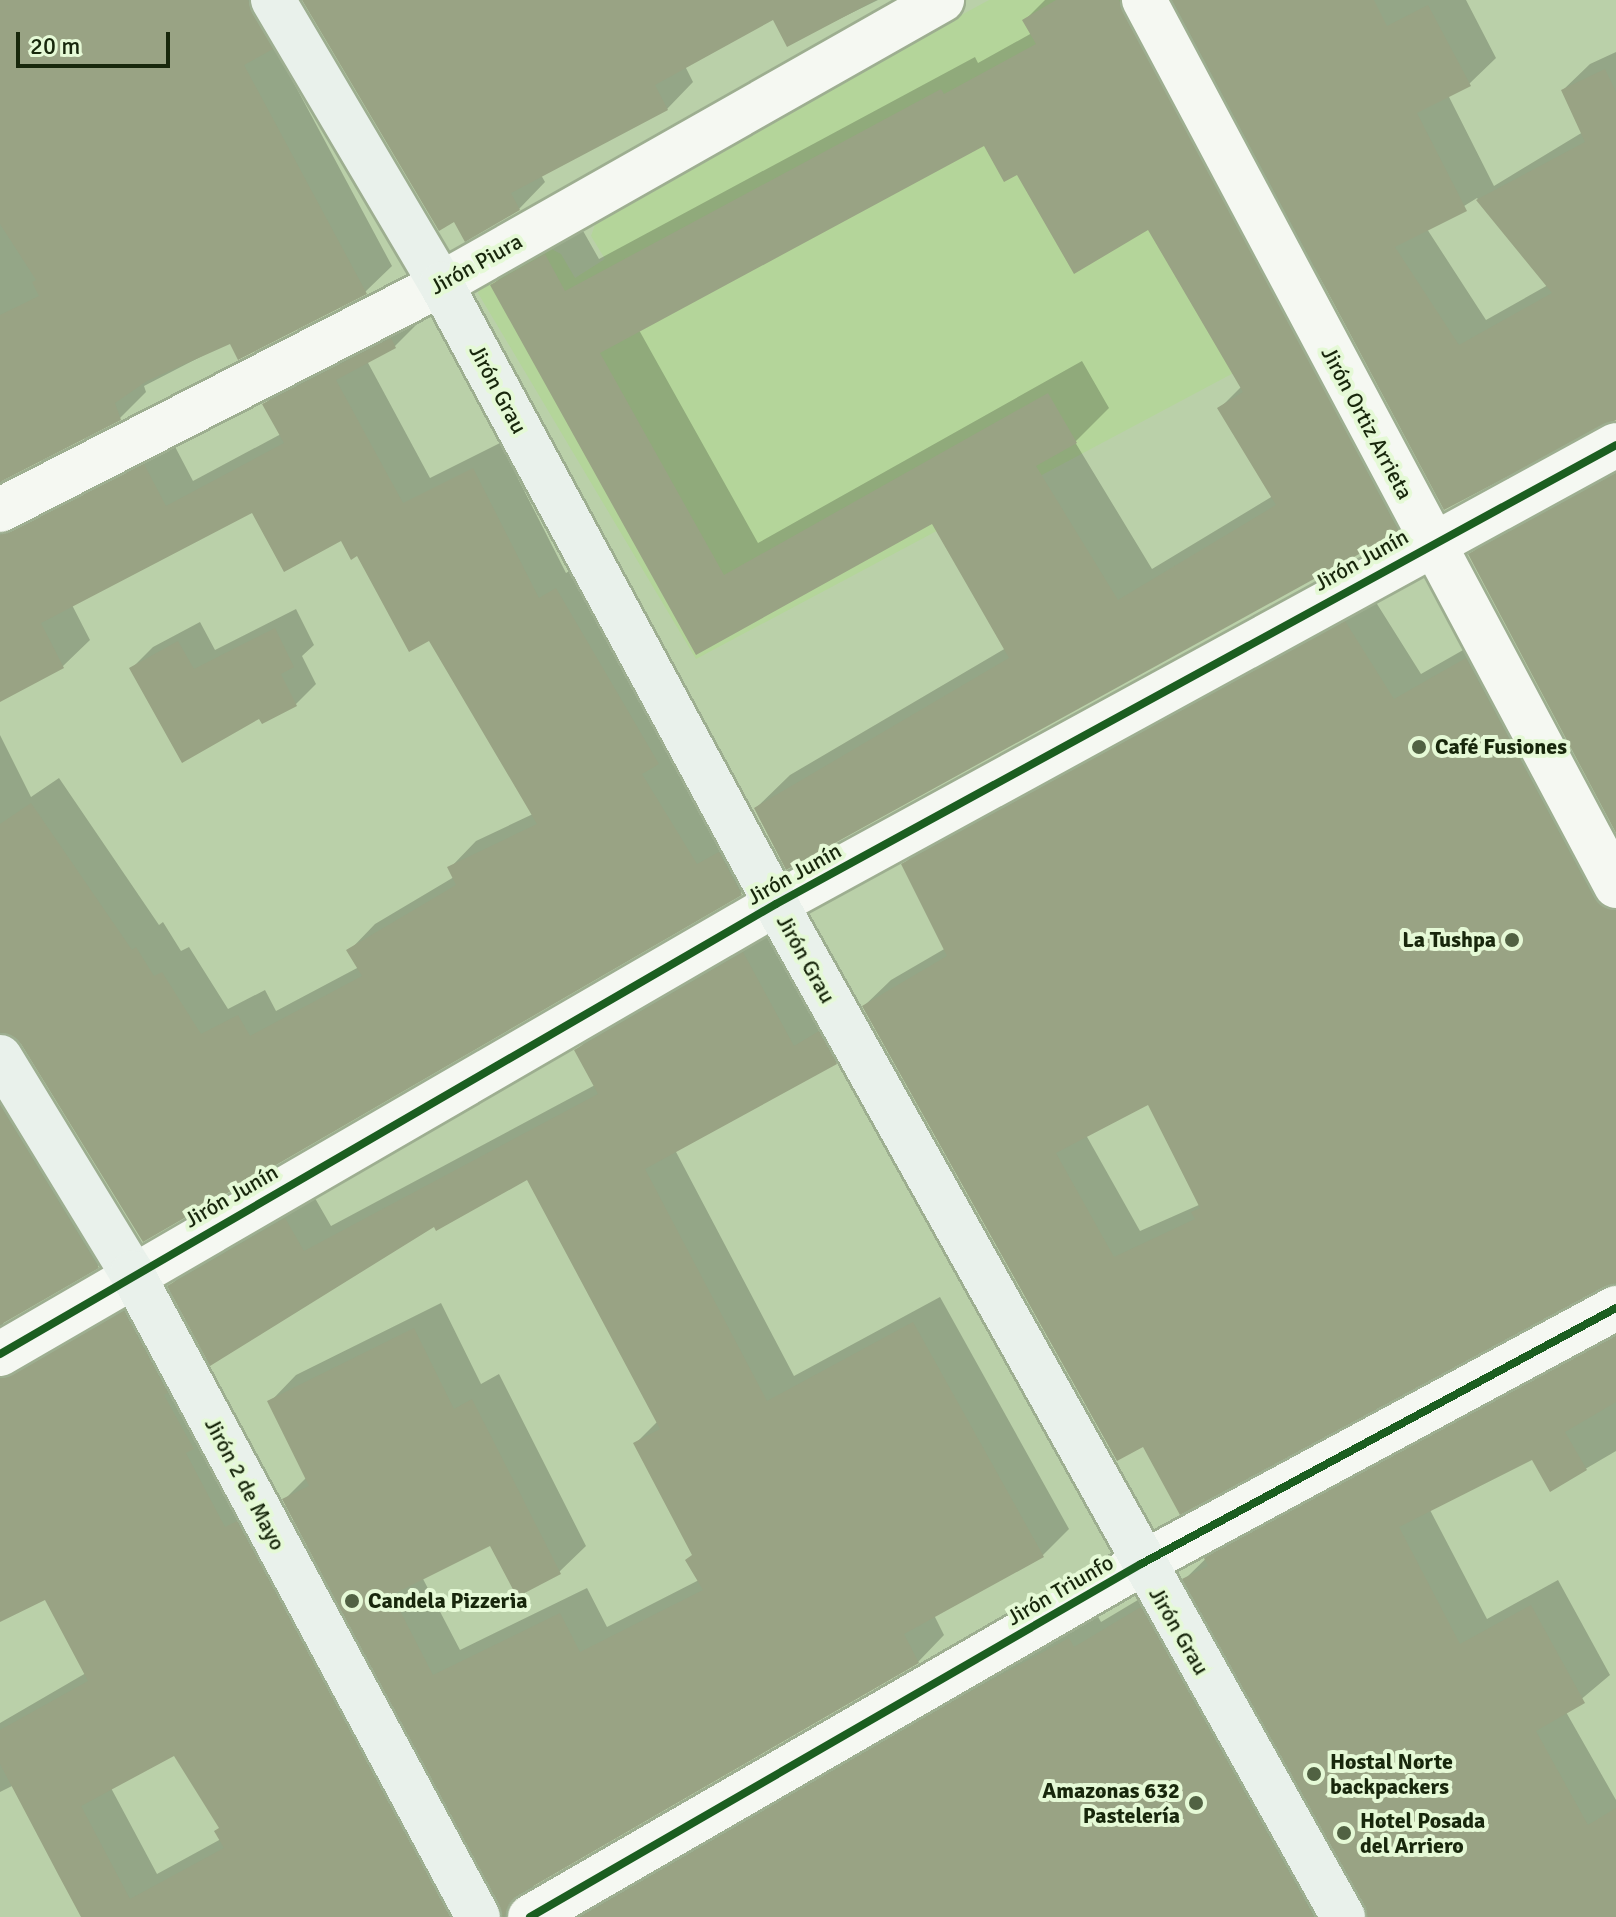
<!DOCTYPE html>
<meta charset="utf-8">
<style>
body{margin:0}
#map{position:relative;width:1616px;height:1917px;overflow:hidden;background:#bad0a9;font-family:Signika,sans-serif}
div>[style]{position:absolute}
[style*='--x']{left:calc(var(--x)*1px);top:calc(var(--y)*1px);width:calc(var(--w)*1px);rotate:calc(var(--a)*1deg)}
.built>*{inset:0;background:#b4d59a}
.shadow>*{inset:0;background:#0003}
.building>*{inset:0;background:#99a384}
.roads{filter:drop-shadow(2px 0 #9dae90) drop-shadow(-2px 0 #9dae90) drop-shadow(0 2px #9dae90) drop-shadow(0 -2px #9dae90)}
.minor>*{height:44px;margin:-22px;padding:0 22px;transform-origin:22px;border-radius:22px;background:#f5f8f2}
.tertiary>*{height:44px;margin:-22px;padding:0 22px;transform-origin:22px;border-radius:22px;background:#f5f8f2}
.secondary>*{height:44px;margin:-22px;padding:0 22px;transform-origin:22px;border-radius:22px;background:#e9f1eb}
.cycleway>*{height:8px;margin:-4px;padding:0 4px;transform-origin:4px;border-radius:4px;background:#1b5e20}
.dots>*{width:22px;height:22px;translate:-50% -50%;box-sizing:border-box;border:4px solid #e5f9d6;border-radius:50%}
span{translate:-50% -50%;white-space:nowrap;text-align:center;line-height:1.15;-webkit-text-stroke:8px #e5f9d6;paint-order:stroke}
.street-label{font-size:22px;color:#18270c}
.poi-label{font-size:22px;color:#18270c;font-weight:700}
.left{translate:0 -50%;text-align:left}
.right{translate:-100% -50%;text-align:right}
.scale{position:absolute;left:16px;top:32px;width:154px;height:36px;box-sizing:border-box;border:4px solid #18270c;border-top:0;padding-left:10px;font-size:24px;line-height:28px;white-space:nowrap;color:#18270c;-webkit-text-stroke:6px #e5f9d6;paint-order:stroke}
</style>
<div id="map">
<div class="built">
<div style="clip-path:polygon(989px 0,1126px 0,1294px 329px,1290px 343px,696px 659px,478px 293px,486px 268px,532px 239px,561px 254px,575px 278px,605px 259px,591px 236px,600px 211px)"></div>
</div>
<div class="shadow">
<div style="clip-path:polygon(evenodd,0 0,287px 0,298px 21px,274px 46px,392px 266px,365px 292px,231px 341px,144px 386px,146px 392px,120px 418px,1px 479px,4px 495px,171px 439px,193px 481px,281px 434px,265px 404px,291px 378px,418px 313px,421px 320px,395px 346px,367px 361px,430px 478px,500px 443px,566px 573px,583px 563px,768px 866px,741px 893px,143px 1240px,23px 1042px,1px 1030px,125px 1239px,98px 1266px,3px 1321px,5px 1341px,151px 1286px,492px 1913px,502px 1913px,284px 1500px,307px 1477px,270px 1402px,296px 1375px,441px 1303px,481px 1384px,499px 1374px,586px 1546px,559px 1572px,491px 1543px,422px 1577px,460px 1650px,587px 1588px,607px 1627px,699px 1580px,693px 1554px,636px 1443px,658px 1421px,528px 1177px,434px 1224px,170px 1286px,196px 1260px,312px 1193px,331px 1226px,595px 1085px,576px 1051px,603px 1024px,770px 927px,862px 1036px,836px 1062px,675px 1150px,794px 1376px,940px 1297px,1069px 1529px,1043px 1555px,934px 1615px,944px 1635px,918px 1662px,533px 1884px,535px 1904px,1096px 1613px,1101px 1622px,1168px 1582px,1347px 1903px,1370px 1916px,1185px 1579px,1233px 1532px,1616px 1326px,1616px 1451px,1551px 1489px,1533px 1457px,1430px 1510px,1487px 1619px,1558px 1580px,1610px 1675px,1566px 1712px,1616px 1800px,1616px 1917px,84px 1917px,14px 1785px,0 1792px,0 1723px,86px 1673px,45px 1597px,0 1620px,0 735px,31px 797px,59px 778px,159px 925px,163px 922px,181px 951px,189px 947px,228px 1009px,265px 990px,276px 1011px,359px 967px,349px 951px,375px 924px,454px 877px,450px 868px,476px 841px,533px 814px,430px 638px,358px 553px,342px 538px,253px 511px,72px 605px,90px 640px,63px 666px,0 699px,0 0,175px 1753px,221px 1828px,221px 1839px,157px 1874px,111px 1788px,175px 1753px)"></div>
<div style="clip-path:polygon(304px 0,878px 0,788px 44px,774px 17px,685px 66px,693px 82px,667px 109px,541px 175px,545px 182px,519px 209px)"></div>
<div style="clip-path:polygon(evenodd,1045px 0,1466px 0,1496px 58px,1469px 84px,1448px 95px,1494px 186px,1583px 132px,1563px 90px,1590px 64px,1616px 52px,1616px 418px,1445px 508px,1314px 266px,1431px 497px,1398px 530px,756px 808px,790px 775px,1006px 648px,932px 521px,697px 652px,492px 286px,525px 252px,578px 222px,599px 259px,975px 57px,978px 63px,1032px 33px,1025px 20px,1045px 0,985px 144px,1017px 172px,1148px 228px,1242px 386px,1220px 408px,1273px 496px,1152px 569px,1075px 442px,1109px 408px,1082px 361px,758px 543px,639px 330px,985px 144px,1045px 0,1477px 198px,1548px 285px,1486px 320px,1427px 229px,1477px 198px)"></div>
<div style="clip-path:polygon(1616px 463px,1616px 829px,1470px 555px,1497px 528px)"></div>
<div style="clip-path:polygon(evenodd,1372px 596px,1421px 674px,1493px 633px,1616px 864px,1616px 1284px,1604px 1284px,1144px 1445px,864px 1006px,891px 980px,946px 948px,903px 865px,930px 838px,1372px 596px,1149px 1102px,1201px 1204px,1140px 1231px,1086px 1135px,1149px 1102px)"></div>
<div style="clip-path:polygon(296px 609px,314px 645px,302px 656px,316px 684px,296px 704px,260px 716px,132px 668px,153px 647px,200px 622px,215px 650px)"></div>
</div>
<div class="building">
<div style="clip-path:polygon(0 0,248px 0,273px 49px,244px 65px,367px 294px,238px 360px,230px 344px,147px 381px,115px 403px,121px 420px,0 482px,0 315px,39px 296px,32px 282px,36px 280px,0 224px)"></div>
<div style="clip-path:polygon(302px 0,876px 0,787px 47px,773px 20px,655px 85px,668px 110px,511px 193px,520px 210px,465px 242px,454px 222px,439px 231px)"></div>
<div style="clip-path:polygon(evenodd,1056px 0,1119px 0,1399px 532px,786px 870px,754px 808px,1009px 658px,932px 524px,696px 655px,490px 285px,545px 254px,565px 291px,941px 89px,944px 94px,1036px 44px,1022px 20px,1056px 0,984px 146px,1004px 182px,1017px 175px,1074px 274px,1148px 230px,1243px 392px,1217px 408px,1276px 505px,1118px 600px,1036px 466px,1077px 443px,1048px 393px,724px 575px,600px 353px,984px 146px)"></div>
<div style="clip-path:polygon(1172px 0,1374px 0,1387px 26px,1428px 5px,1471px 86px,1417px 113px,1467px 211px,1395px 247px,1459px 345px,1552px 293px,1476px 200px,1585px 142px,1561px 90px,1605px 69px,1616px 92px,1616px 420px,1444px 510px)"></div>
<div style="clip-path:polygon(391px 338px,396px 348px,336px 380px,403px 503px,473px 468px,539px 598px,556px 588px,659px 764px,642px 774px,697px 864px,719px 852px,742px 895px,143px 1242px,21px 1044px,0 1032px,0 824px,31px 803px,132px 950px,136px 947px,154px 976px,162px 972px,201px 1034px,238px 1015px,250px 1036px,362px 976px,346px 950px,456px 885px,447px 867px,537px 824px,429px 641px,409px 652px,357px 556px,351px 560px,341px 541px,284px 572px,252px 513px,41px 623px,64px 668px,0 702px,0 535px,144px 464px,166px 506px,284px 443px,262px 404px)"></div>
<div style="clip-path:polygon(1616px 473px,1616px 833px,1468px 554px)"></div>
<div style="clip-path:polygon(evenodd,1345px 621px,1394px 699px,1466px 658px,1594px 898px,1616px 911px,1616px 1283px,1180px 1515px,1143px 1447px,1117px 1461px,862px 1006px,947px 956px,901px 864px,1345px 621px,1148px 1105px,1200px 1208px,1191px 1212px,1195px 1219px,1114px 1257px,1056px 1153px,1148px 1105px)"></div>
<div style="clip-path:polygon(275px 628px,294px 667px,281px 674px,297px 706px,262px 724px,259px 719px,182px 763px,129px 668px,178px 641px,194px 669px)"></div>
<div style="clip-path:polygon(743px 952px,794px 1046px,819px 1031px,837px 1064px,645px 1169px,767px 1401px,913px 1322px,1044px 1557px,904px 1634px,919px 1663px,518px 1895px,503px 1917px,282px 1499px,309px 1486px,267px 1401px,414px 1328px,454px 1409px,472px 1399px,561px 1574px,517px 1597px,490px 1546px,392px 1595px,433px 1675px,560px 1613px,580px 1652px,703px 1590px,685px 1560px,692px 1555px,633px 1443px,660px 1429px,527px 1180px,436px 1231px,434px 1227px,210px 1366px,167px 1286px,285px 1218px,304px 1251px,598px 1094px,574px 1050px)"></div>
<div style="clip-path:polygon(0 1105px,99px 1268px,0 1325px)"></div>
<div style="clip-path:polygon(evenodd,124px 1311px,168px 1393px,164px 1395px,194px 1449px,186px 1453px,225px 1527px,237px 1521px,450px 1917px,81px 1917px,59px 1876px,0 1764px,0 1730px,88px 1681px,45px 1600px,0 1622px,0 1379px,124px 1311px,174px 1756px,219px 1828px,214px 1831px,224px 1848px,130px 1899px,81px 1806px,174px 1756px)"></div>
<div style="clip-path:polygon(1616px 1336px,1616px 1402px,1565px 1432px,1587px 1470px,1550px 1492px,1532px 1460px,1399px 1527px,1460px 1644px,1531px 1605px,1585px 1703px,1536px 1731px,1588px 1825px,1616px 1808px,1616px 1917px,1368px 1917px,1182px 1579px,1208px 1566px,1204px 1558px)"></div>
<div style="clip-path:polygon(1141px 1607px,1314px 1917px,580px 1917px,964px 1695px,1069px 1638px,1074px 1647px)"></div>
</div>
<div class="roads">
<div class="minor">
<div style="--x:0;--y:510;--w:496;--a:-27.1"></div>
<div style="--x:441;--y:284;--w:576;--a:-29.55"></div>
<div style="--x:0;--y:1354;--w:897;--a:-30.11"></div>
<div style="--x:776;--y:904;--w:957;--a:-28.65"></div>
<div style="--x:530;--y:1917;--w:706;--a:-30.02"></div>
<div style="--x:1141;--y:1564;--w:540;--a:-28.32"></div>
</div>
<div class="tertiary">
<div style="--x:1144;--y:0;--w:1004;--a:61.95"></div>
</div>
<div class="secondary">
<div style="--x:273;--y:0;--w:330;--a:59.4"></div>
<div style="--x:441;--y:284;--w:705;--a:61.62"></div>
<div style="--x:776;--y:904;--w:1161;--a:60.76"></div>
<div style="--x:0;--y:1057;--w:253;--a:58.6"></div>
<div style="--x:132;--y:1273;--w:731;--a:61.75"></div>
</div>
</div>
<div class="cycleway">
<div style="--x:0;--y:1354;--w:897;--a:-30.11"></div>
<div style="--x:776;--y:904;--w:957;--a:-28.65"></div>
<div style="--x:530;--y:1917;--w:706;--a:-30.02"></div>
<div style="--x:1141;--y:1564;--w:540;--a:-28.32"></div>
</div>
<div class="dots">
<div style="left:1419px;top:747px;background:#516243"></div>
<div style="left:1512px;top:940px;background:#516243"></div>
<div style="left:352px;top:1601px;background:#516243"></div>
<div style="left:1314px;top:1774px;background:#516243"></div>
<div style="left:1196px;top:1803px;background:#516243"></div>
<div style="left:1344px;top:1833px;background:#516243"></div>
</div>
<div class="street-label">
<span style="left:476px;top:264px;rotate:-29deg">Jirón Piura</span>
<span style="left:498px;top:389px;rotate:62deg">Jirón Grau</span>
<span style="left:1367px;top:423px;rotate:62deg">Jirón Ortiz Arrieta</span>
<span style="left:1361px;top:560px;rotate:-29deg">Jirón Junín</span>
<span style="left:794px;top:874px;rotate:-29deg">Jirón Junín</span>
<span style="left:806px;top:959px;rotate:61deg">Jirón Grau</span>
<span style="left:231px;top:1196px;rotate:-30deg">Jirón Junín</span>
<span style="left:245px;top:1484px;rotate:62deg">Jirón 2 de Mayo</span>
<span style="left:1060px;top:1590px;rotate:-30deg">Jirón Triunfo</span>
<span style="left:1179px;top:1631px;rotate:60deg">Jirón Grau</span>
</div>
<div class="poi-label">
<span class="left" style="left:1435px;top:747px">Café Fusiones</span>
<span class="right" style="left:1496px;top:940px">La Tushpa</span>
<span class="left" style="left:368px;top:1601px">Candela Pizzeria</span>
<span class="left" style="left:1330px;top:1774px">Hostal Norte<br>backpackers</span>
<span class="right" style="left:1180px;top:1803px">Amazonas 632<br>Pastelería</span>
<span class="left" style="left:1360px;top:1833px">Hotel Posada<br>del Arriero</span>
</div>
<div class="scale">20 m</div>
</div>
